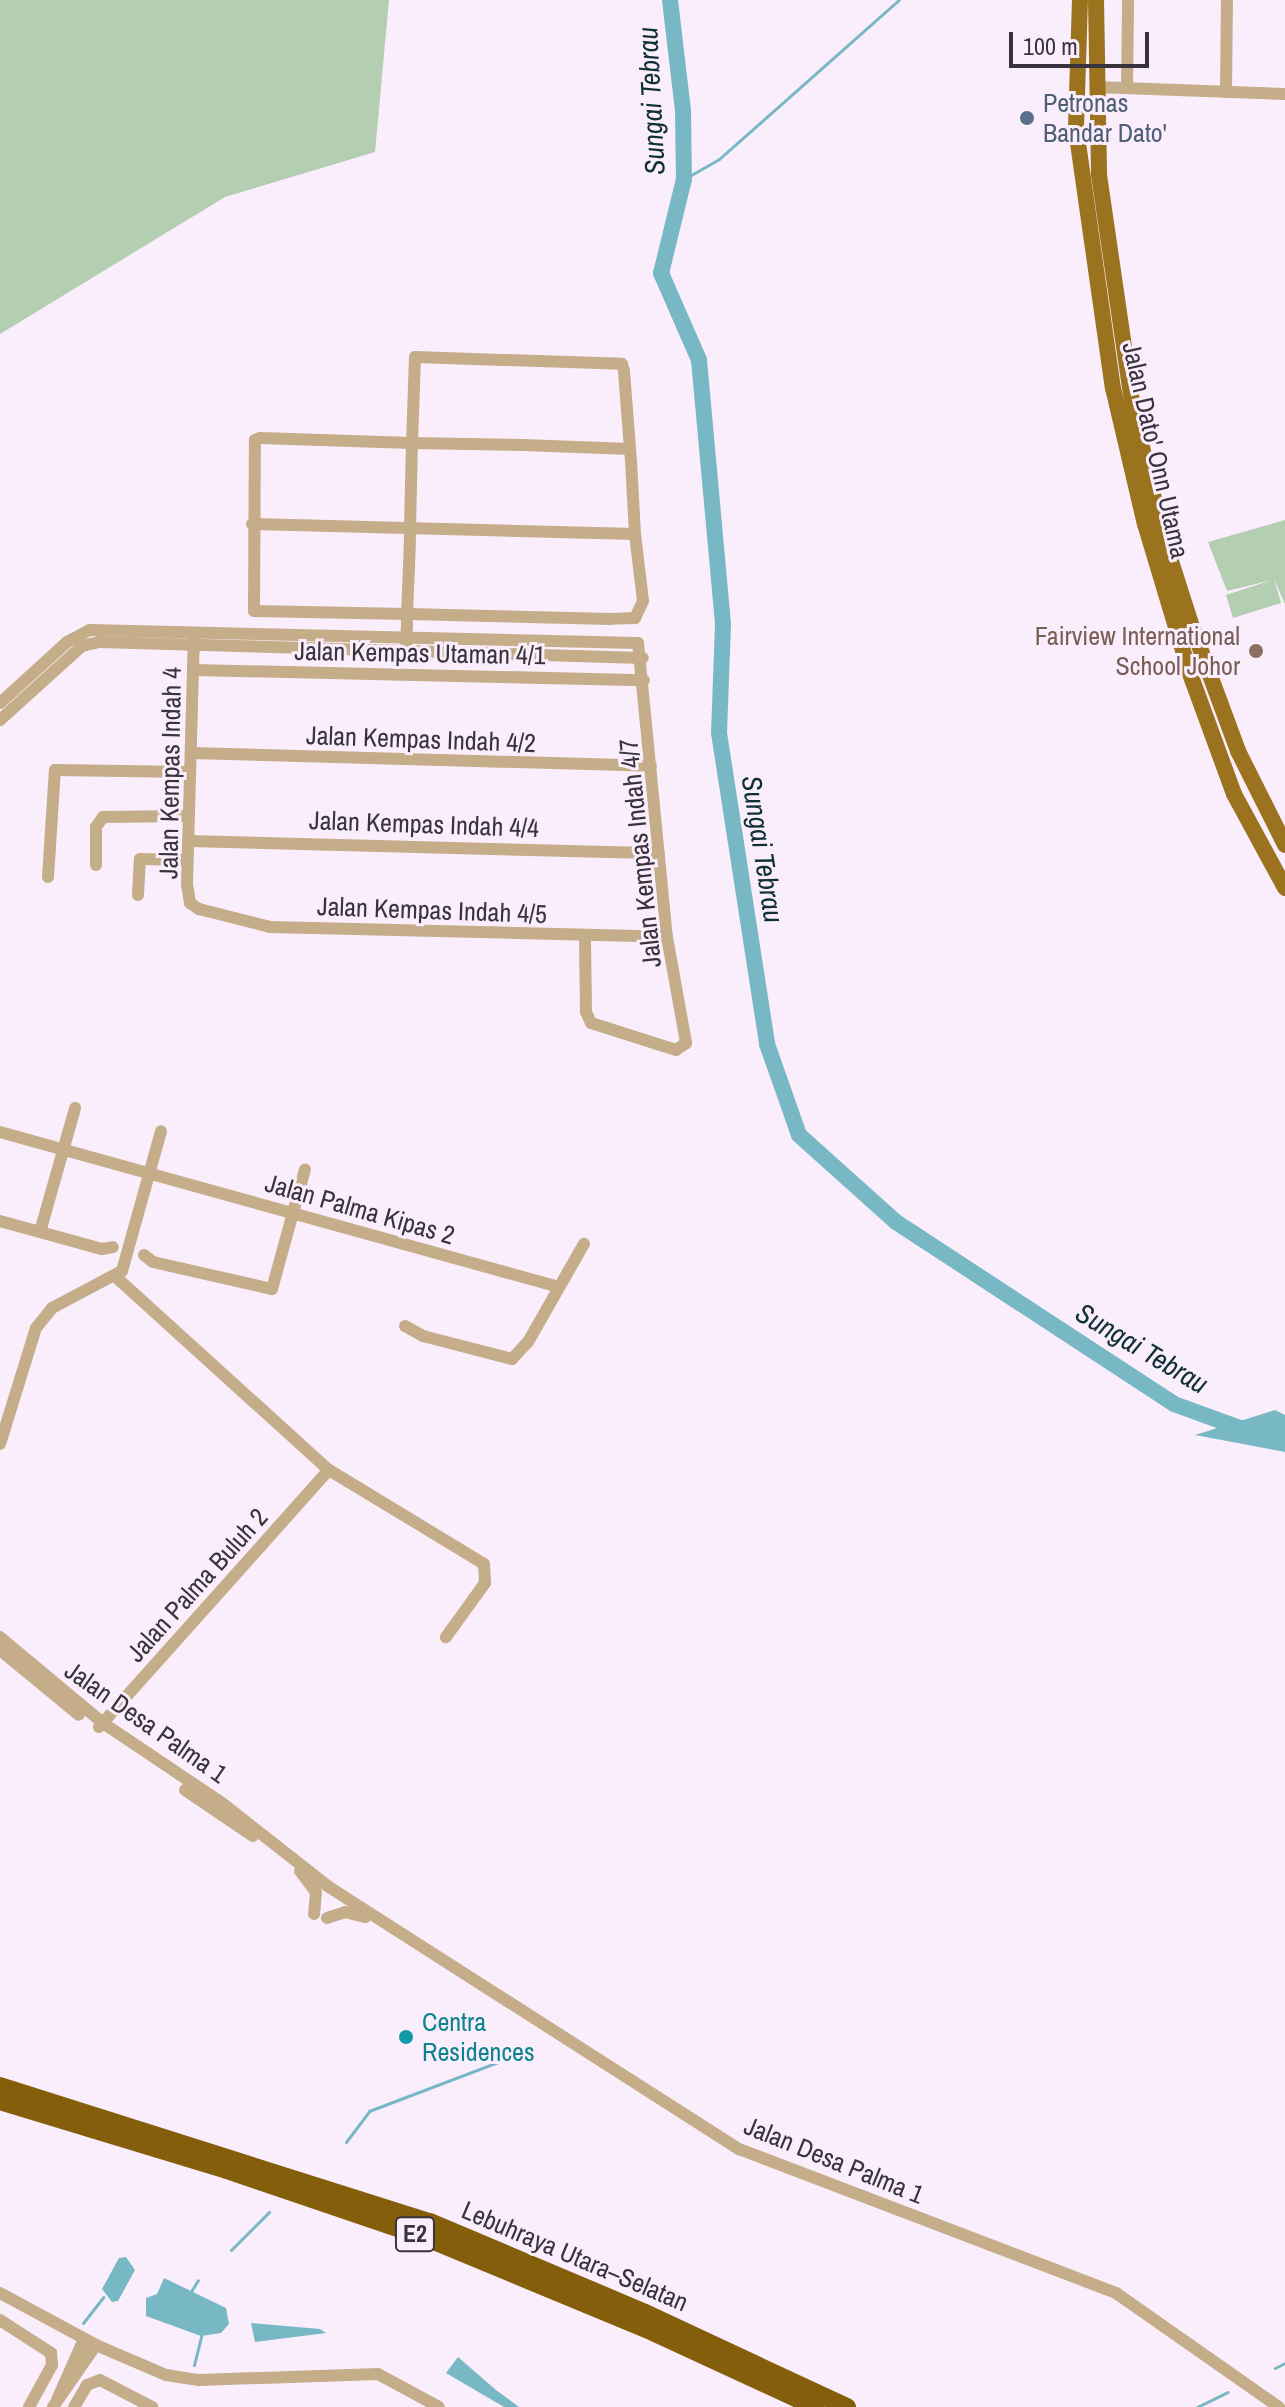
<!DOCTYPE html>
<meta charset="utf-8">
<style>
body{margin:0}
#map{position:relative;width:1285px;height:2407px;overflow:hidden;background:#faeefd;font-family:"Archivo Narrow",sans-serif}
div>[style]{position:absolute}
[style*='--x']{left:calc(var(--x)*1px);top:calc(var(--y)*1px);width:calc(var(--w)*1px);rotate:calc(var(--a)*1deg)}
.green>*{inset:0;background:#b3ceb0}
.water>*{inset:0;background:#77b8c4}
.stream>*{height:3px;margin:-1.5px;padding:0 1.5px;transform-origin:1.5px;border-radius:1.5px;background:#77b8c4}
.river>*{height:16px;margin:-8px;padding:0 8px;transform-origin:8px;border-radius:8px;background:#77b8c4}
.minor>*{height:12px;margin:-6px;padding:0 6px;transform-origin:6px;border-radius:6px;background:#c4ad88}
.major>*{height:16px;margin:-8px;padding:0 8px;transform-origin:8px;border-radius:8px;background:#9b721e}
.highway>*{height:18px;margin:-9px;padding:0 9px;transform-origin:9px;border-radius:9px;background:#845e0a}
.dots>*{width:22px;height:22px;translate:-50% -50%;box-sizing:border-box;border:4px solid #faeefd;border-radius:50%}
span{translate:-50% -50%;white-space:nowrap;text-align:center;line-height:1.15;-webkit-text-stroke:6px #faeefd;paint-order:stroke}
.shield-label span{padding:2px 6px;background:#faeefd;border:2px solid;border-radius:6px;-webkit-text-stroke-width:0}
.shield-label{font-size:24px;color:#39343b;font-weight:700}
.service-label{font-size:26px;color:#4e5e75}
.left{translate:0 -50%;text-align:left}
.street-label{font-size:26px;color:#39343b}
.education-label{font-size:26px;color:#785e54}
.right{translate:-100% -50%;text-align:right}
.culture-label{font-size:26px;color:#0d838f}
.water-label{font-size:28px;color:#0f3036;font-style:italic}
.scale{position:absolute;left:1009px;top:32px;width:140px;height:36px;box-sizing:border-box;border:4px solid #39343b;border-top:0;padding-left:10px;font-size:24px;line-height:28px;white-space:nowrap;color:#39343b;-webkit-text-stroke:6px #faeefd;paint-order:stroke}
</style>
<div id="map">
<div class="green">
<div style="clip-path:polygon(0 0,389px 0,375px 152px,225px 197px,0 334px)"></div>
<div style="clip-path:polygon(1285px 520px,1285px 604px,1274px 579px,1281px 603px,1233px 618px,1226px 595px,1272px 580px,1227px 591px,1208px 542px)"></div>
</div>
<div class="water">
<div style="clip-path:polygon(1275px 1410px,1285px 1415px,1285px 1452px,1195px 1435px)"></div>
<div style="clip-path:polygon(126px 2257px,135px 2270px,118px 2301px,112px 2302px,102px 2289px,119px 2258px)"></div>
<div style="clip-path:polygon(164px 2278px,226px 2308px,229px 2324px,221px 2333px,201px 2336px,146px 2316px,146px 2298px,157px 2294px)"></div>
<div style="clip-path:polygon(251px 2323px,320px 2329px,326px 2333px,255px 2342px)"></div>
<div style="clip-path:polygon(458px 2357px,496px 2390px,519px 2407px,504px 2407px,446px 2373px)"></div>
</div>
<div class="stream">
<div style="--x:684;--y:179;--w:40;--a:-29.7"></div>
<div style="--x:719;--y:159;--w:240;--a:-41.5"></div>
<div style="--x:346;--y:2142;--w:39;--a:-53"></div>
<div style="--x:369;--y:2111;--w:174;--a:-20.8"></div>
<div style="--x:231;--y:2250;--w:54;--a:-45"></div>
<div style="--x:190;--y:2293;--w:15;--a:-58"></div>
<div style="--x:83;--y:2323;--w:33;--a:-52"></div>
<div style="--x:194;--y:2365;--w:30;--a:-76"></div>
<div style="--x:1275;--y:2368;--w:11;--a:-27"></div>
<div style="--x:1197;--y:2407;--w:34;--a:-26"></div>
</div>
<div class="river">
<div style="--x:670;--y:0;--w:112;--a:83.3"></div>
<div style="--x:683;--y:111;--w:68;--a:89.2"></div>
<div style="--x:684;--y:179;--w:97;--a:103.7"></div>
<div style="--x:661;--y:273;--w:95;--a:66.4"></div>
<div style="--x:699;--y:360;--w:265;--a:84.8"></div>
<div style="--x:723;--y:624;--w:109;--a:92.1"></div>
<div style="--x:719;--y:733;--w:315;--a:81.2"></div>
<div style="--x:767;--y:1044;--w:96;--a:70.6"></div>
<div style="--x:799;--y:1135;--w:130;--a:41.9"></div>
<div style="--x:896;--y:1222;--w:332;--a:33.2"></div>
<div style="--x:1174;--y:1404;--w:79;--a:20"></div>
<div style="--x:1248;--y:1431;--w:37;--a:0"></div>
</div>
<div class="minor">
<div style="--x:1096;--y:87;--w:189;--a:2.1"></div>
<div style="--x:1127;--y:88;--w:88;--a:-89.3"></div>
<div style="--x:1226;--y:92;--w:92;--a:-89.4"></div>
<div style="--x:252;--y:524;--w:383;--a:1.5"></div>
<div style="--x:194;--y:633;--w:251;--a:91.6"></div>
<div style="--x:187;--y:884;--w:19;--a:81"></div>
<div style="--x:190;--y:903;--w:11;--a:34"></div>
<div style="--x:199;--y:909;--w:73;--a:14.2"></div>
<div style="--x:270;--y:927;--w:397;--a:1.4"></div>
<div style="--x:406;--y:652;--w:27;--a:-88"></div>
<div style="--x:407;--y:625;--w:11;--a:-90"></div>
<div style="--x:407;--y:614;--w:48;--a:-87.6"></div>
<div style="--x:409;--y:566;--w:37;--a:-88"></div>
<div style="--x:410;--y:529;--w:86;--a:-88.7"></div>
<div style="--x:412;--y:443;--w:86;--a:-88"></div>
<div style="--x:415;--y:357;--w:207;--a:1.9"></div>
<div style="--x:622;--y:364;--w:7;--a:74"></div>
<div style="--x:624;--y:371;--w:78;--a:85.6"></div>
<div style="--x:630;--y:449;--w:12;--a:85"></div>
<div style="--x:631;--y:461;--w:73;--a:86.9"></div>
<div style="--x:635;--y:534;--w:67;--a:83.2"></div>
<div style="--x:643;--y:601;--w:19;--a:115"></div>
<div style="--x:635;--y:618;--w:25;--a:178"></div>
<div style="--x:610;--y:619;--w:203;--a:-178.6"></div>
<div style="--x:407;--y:614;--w:153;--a:-178.9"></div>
<div style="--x:254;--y:611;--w:171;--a:-89.7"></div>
<div style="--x:255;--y:440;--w:5;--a:-22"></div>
<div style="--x:260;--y:438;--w:152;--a:1.9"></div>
<div style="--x:412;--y:443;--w:111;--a:1"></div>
<div style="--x:523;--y:445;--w:107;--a:2.1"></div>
<div style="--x:194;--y:670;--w:450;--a:1.3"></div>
<div style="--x:0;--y:703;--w:91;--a:-42.3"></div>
<div style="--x:67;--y:642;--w:26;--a:-28"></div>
<div style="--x:90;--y:630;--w:548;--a:1.36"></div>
<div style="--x:638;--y:643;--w:295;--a:84.4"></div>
<div style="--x:667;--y:937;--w:108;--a:79.8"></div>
<div style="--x:686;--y:1043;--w:12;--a:145"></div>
<div style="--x:676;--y:1050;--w:89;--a:-162.4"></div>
<div style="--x:591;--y:1023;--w:12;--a:-114"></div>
<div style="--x:586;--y:1012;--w:75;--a:-90.8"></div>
<div style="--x:0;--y:720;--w:110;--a:-42.1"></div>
<div style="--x:82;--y:646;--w:17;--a:-13"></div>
<div style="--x:99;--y:642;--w:544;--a:1.68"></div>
<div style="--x:191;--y:753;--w:460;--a:1.6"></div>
<div style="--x:188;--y:841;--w:471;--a:1.5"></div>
<div style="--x:96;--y:865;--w:38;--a:-90"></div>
<div style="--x:96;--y:827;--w:12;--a:-55"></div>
<div style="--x:103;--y:817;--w:84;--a:-0.7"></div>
<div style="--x:48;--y:877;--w:107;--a:-86.3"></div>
<div style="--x:55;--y:770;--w:134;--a:0.9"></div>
<div style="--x:138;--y:895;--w:36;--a:-87"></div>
<div style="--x:140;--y:859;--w:47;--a:1.2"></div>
<div style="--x:0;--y:1132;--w:580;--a:15.5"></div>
<div style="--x:0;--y:1221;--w:106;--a:15.4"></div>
<div style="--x:102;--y:1249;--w:11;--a:-10"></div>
<div style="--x:40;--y:1232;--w:129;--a:-74.2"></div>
<div style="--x:144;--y:1255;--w:11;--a:38"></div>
<div style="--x:153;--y:1262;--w:122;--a:12.8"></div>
<div style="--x:272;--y:1289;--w:124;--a:-74.6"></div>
<div style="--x:117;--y:1278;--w:286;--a:42.2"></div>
<div style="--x:329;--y:1470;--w:181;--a:31.2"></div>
<div style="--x:484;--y:1564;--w:19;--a:87"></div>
<div style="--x:485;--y:1583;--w:67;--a:125.8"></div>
<div style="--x:405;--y:1326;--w:21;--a:29"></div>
<div style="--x:423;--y:1336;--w:92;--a:14.5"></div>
<div style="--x:512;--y:1359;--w:23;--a:-47"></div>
<div style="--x:528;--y:1342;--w:113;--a:-60.3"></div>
<div style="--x:0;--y:1444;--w:121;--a:-72.8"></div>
<div style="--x:36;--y:1328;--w:26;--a:-51"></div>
<div style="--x:52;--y:1308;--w:79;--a:-27.9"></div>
<div style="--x:122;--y:1271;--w:145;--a:-74.4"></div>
<div style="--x:0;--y:1637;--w:134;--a:39.9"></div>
<div style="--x:103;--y:1723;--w:143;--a:33.9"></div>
<div style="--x:222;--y:1803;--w:136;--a:38.1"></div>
<div style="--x:329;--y:1887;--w:487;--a:32.6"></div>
<div style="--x:739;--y:2149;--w:404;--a:20.9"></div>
<div style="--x:1116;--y:2293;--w:199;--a:35"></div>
<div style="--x:0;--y:1650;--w:102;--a:39.4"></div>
<div style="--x:99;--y:1727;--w:345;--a:-48.2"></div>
<div style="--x:185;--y:1790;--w:82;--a:34.1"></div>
<div style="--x:300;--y:1871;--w:26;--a:53"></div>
<div style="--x:316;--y:1892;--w:22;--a:95"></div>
<div style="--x:327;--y:1918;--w:19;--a:-18"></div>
<div style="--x:345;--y:1912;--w:21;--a:14"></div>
<div style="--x:0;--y:2293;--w:109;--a:28.4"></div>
<div style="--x:96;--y:2345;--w:76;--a:23.2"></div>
<div style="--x:166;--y:2375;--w:33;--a:9"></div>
<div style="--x:199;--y:2380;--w:179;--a:-1.9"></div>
<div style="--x:378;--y:2374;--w:69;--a:28.4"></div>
<div style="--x:0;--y:2320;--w:61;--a:32.9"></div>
<div style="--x:51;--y:2353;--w:12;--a:85"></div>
<div style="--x:52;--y:2365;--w:48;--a:118.7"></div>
<div style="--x:57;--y:2400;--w:67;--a:-66.1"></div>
<div style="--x:53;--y:2407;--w:75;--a:-55.3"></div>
<div style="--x:74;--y:2407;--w:26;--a:-59"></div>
<div style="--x:87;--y:2385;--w:14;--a:-21"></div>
<div style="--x:100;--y:2380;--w:59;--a:27.4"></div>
</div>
<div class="major">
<div style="--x:1080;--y:0;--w:129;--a:91.8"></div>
<div style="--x:1076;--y:129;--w:262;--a:81.9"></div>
<div style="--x:1113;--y:388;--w:140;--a:76.8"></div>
<div style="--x:1145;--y:524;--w:153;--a:73.3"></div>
<div style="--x:1189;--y:671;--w:131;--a:69.9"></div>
<div style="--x:1234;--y:794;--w:107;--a:61.5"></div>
<div style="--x:1096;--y:0;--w:175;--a:89"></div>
<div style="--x:1099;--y:175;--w:235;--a:81.7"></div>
<div style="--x:1133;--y:408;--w:128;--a:76.9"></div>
<div style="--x:1162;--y:533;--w:92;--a:72.3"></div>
<div style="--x:1190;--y:621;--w:139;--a:69.7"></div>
<div style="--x:1238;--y:751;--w:105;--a:63.4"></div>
</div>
<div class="highway">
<div style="--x:0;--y:2086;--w:451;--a:17.6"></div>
<div style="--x:430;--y:2222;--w:233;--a:22.9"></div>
<div style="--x:645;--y:2313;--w:223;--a:25"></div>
<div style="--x:0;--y:2101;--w:237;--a:16.9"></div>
<div style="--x:227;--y:2170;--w:208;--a:18.8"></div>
<div style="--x:424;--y:2237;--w:248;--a:22.5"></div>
<div style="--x:653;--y:2332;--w:179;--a:24.8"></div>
</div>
<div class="dots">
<div style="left:1027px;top:118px;background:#5c6f8a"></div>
<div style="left:1256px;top:651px;background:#8d6e63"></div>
<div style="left:406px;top:2037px;background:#0f9aa8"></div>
</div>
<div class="shield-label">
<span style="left:415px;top:2234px">E2</span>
</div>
<div class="service-label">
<span class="left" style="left:1043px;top:118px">Petronas<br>Bandar Dato'</span>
</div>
<div class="street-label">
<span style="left:1156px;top:450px;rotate:77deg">Jalan Dato' Onn Utama</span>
<span style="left:420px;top:653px;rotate:1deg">Jalan Kempas Utaman 4/1</span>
<span style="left:421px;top:739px;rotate:2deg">Jalan Kempas Indah 4/2</span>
<span style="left:170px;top:773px;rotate:-89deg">Jalan Kempas Indah 4</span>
<span style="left:424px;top:824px;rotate:2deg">Jalan Kempas Indah 4/4</span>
<span style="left:640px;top:853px;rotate:-96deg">Jalan Kempas Indah 4/7</span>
<span style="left:432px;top:910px;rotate:2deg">Jalan Kempas Indah 4/5</span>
<span style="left:360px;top:1209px;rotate:16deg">Jalan Palma Kipas 2</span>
<span style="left:197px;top:1585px;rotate:-48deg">Jalan Palma Buluh 2</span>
<span style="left:146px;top:1722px;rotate:35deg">Jalan Desa Palma 1</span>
<span style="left:834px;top:2160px;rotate:22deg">Jalan Desa Palma 1</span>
<span style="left:575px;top:2256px;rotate:23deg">Lebuhraya Utara–Selatan</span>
</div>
<div class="education-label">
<span class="right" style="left:1240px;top:651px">Fairview International<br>School Johor</span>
</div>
<div class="culture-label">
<span class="left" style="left:422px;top:2037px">Centra<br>Residences</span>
</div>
<div class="water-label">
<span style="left:651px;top:101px;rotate:-93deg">Sungai Tebrau</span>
<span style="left:763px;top:849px;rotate:81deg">Sungai Tebrau</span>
<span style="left:1142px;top:1348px;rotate:31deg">Sungai Tebrau</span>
</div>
<div class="scale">100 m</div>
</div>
